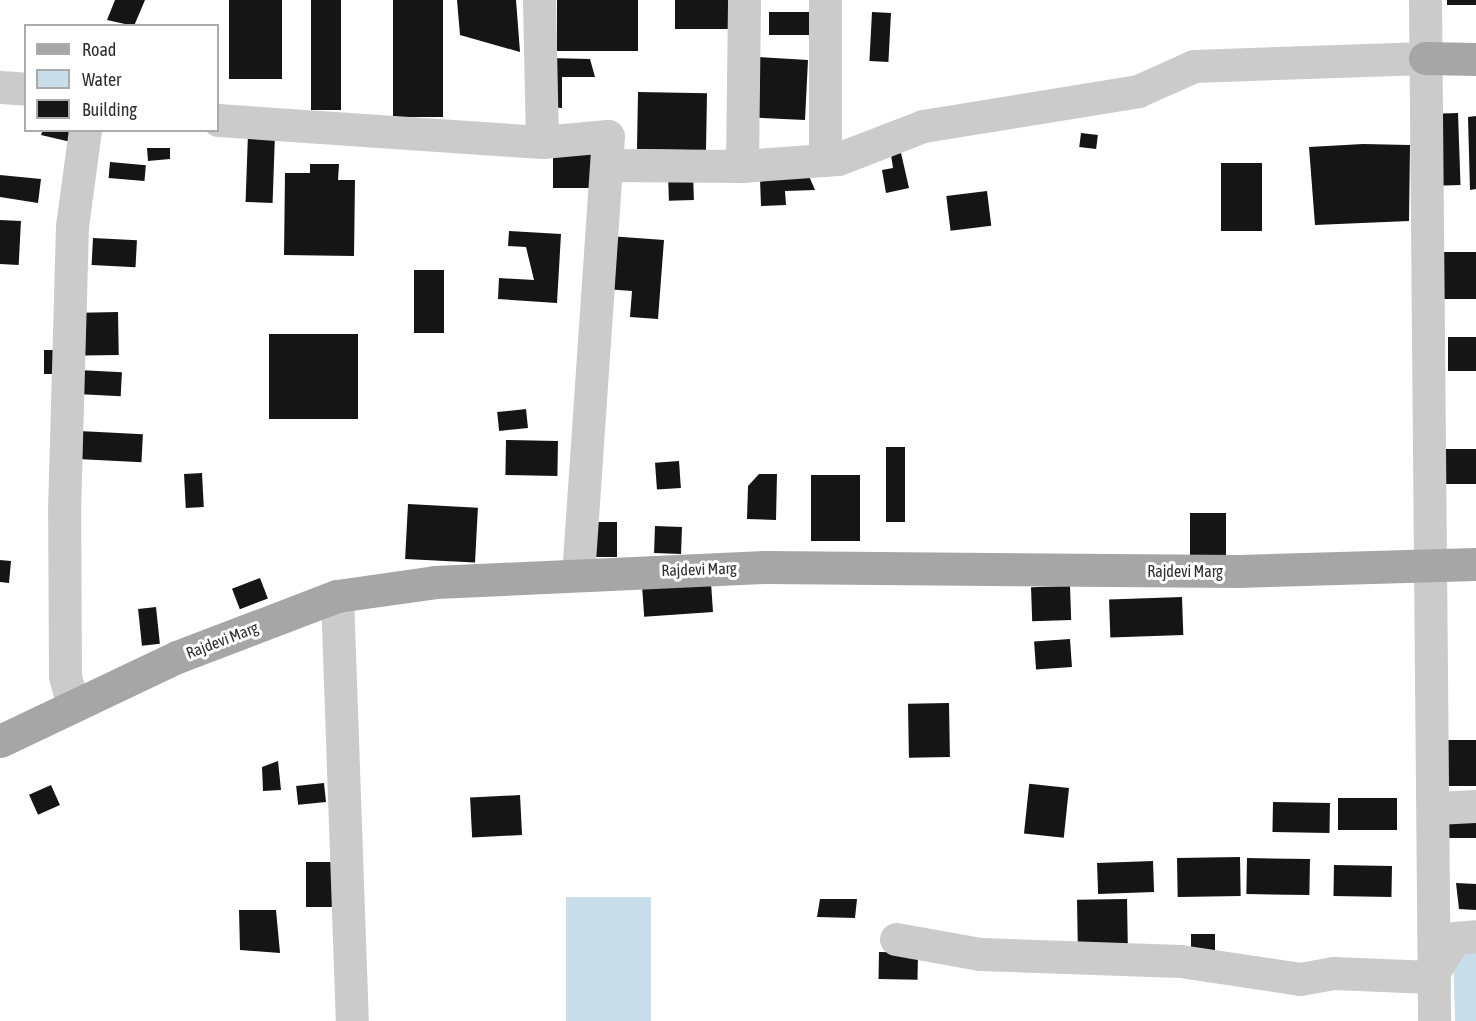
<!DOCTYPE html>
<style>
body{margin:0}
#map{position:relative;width:1476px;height:1021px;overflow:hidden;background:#fff;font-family:"Asap Condensed",sans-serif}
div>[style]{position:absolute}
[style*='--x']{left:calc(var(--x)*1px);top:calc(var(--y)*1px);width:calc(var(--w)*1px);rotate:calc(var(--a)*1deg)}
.water>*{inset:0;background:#c8deeb;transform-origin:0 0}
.building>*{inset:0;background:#151515;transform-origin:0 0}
.minor>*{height:33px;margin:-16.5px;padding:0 16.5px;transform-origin:16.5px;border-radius:16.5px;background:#cbcbcb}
.major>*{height:33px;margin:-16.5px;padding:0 16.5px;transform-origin:16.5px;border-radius:16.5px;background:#a6a6a6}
span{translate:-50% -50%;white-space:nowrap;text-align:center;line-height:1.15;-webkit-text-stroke:6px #fff;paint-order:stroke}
.street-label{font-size:16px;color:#2e2e2e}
.legend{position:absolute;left:24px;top:24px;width:195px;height:108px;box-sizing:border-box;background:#fff;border:2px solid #ababab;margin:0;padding:8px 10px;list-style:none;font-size:18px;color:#2e2e2e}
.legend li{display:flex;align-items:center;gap:12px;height:30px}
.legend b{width:30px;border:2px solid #ababab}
</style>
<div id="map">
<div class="water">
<div style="left:566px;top:897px;width:85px;height:124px"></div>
<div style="clip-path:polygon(1476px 942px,1476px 1021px,1455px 1021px,1453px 953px)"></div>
</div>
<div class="building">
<div style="clip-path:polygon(115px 0,145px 0,134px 26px,107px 20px)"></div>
<div style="left:229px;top:0;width:53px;height:79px"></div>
<div style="left:311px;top:0;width:30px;height:110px"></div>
<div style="left:393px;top:0;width:50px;height:117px"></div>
<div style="clip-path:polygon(457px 0,516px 0,520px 52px,460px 35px)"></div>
<div style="left:557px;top:0;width:81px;height:51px"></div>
<div style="left:675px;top:0;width:57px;height:29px"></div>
<div style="left:1447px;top:0;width:29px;height:5px"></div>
<div style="left:769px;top:12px;width:45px;height:23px"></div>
<div style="left:872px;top:12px;width:19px;height:49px;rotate:3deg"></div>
<div style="clip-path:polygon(759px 57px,808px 60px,805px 120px,742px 117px)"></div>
<div style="clip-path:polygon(549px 58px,590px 59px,595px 77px,562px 77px,562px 108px,548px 107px)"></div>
<div style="left:638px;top:92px;width:69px;height:57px;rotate:1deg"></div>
<div style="left:1458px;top:113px;width:72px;height:23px;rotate:88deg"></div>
<div style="clip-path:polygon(1476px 116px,1476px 189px,1470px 190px,1468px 117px)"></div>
<div style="clip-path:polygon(43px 130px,78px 130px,75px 143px,41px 135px)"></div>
<div style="left:248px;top:133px;width:27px;height:69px;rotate:2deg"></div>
<div style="left:1081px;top:133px;width:17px;height:14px;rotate:7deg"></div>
<div style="left:553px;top:142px;width:38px;height:46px"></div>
<div style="clip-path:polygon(1363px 144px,1410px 145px,1409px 221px,1315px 225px,1309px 147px)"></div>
<div style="clip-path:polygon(147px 148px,170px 148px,170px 159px,148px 161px)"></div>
<div style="clip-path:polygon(901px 153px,909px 188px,886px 193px,882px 170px,893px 168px,891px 155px)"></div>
<div style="left:110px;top:162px;width:36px;height:16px;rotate:5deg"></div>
<div style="left:1221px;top:163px;width:41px;height:68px"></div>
<div style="clip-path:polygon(310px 164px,339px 164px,338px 180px,355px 180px,354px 256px,284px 255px,285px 173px,310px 173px)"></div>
<div style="left:693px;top:174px;width:26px;height:25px;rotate:88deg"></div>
<div style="clip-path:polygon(0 175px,41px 179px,38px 203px,0 197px)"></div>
<div style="clip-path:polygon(809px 176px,815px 190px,785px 191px,786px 205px,761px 206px,760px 179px)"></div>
<div style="left:987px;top:191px;width:35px;height:41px;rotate:83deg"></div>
<div style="left:0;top:220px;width:21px;height:44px;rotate:3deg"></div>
<div style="clip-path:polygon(509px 231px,561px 234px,557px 303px,498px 299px,499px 278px,534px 280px,526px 247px,508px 246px)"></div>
<div style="clip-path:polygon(609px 236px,664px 240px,658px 319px,630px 317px,632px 291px,605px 289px)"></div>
<div style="left:93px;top:238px;width:44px;height:27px;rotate:3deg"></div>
<div style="left:1443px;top:252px;width:33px;height:47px"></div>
<div style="left:414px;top:270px;width:30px;height:63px"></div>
<div style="left:118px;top:312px;width:43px;height:36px;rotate:89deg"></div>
<div style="left:269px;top:334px;width:89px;height:85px"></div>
<div style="left:1476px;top:337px;width:34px;height:28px;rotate:90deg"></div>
<div style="left:58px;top:350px;width:24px;height:14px;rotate:90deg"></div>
<div style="left:78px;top:370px;width:44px;height:24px;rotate:3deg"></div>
<div style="left:526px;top:409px;width:19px;height:29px;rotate:84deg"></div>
<div style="left:79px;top:431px;width:64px;height:28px;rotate:3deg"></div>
<div style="left:506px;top:440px;width:52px;height:35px;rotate:1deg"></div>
<div style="left:886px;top:447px;width:19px;height:75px"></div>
<div style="left:1476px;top:449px;width:35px;height:34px;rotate:90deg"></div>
<div style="left:679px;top:461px;width:27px;height:24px;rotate:86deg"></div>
<div style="left:202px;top:473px;width:34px;height:18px;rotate:87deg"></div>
<div style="clip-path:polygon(759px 474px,777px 474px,776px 520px,747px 519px,748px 486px)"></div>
<div style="left:811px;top:475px;width:49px;height:66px"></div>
<div style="left:408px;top:504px;width:70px;height:55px;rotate:3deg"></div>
<div style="left:1190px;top:513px;width:36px;height:49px"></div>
<div style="left:593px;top:522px;width:24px;height:35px"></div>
<div style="left:655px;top:526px;width:27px;height:27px;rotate:2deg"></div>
<div style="clip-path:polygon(0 560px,11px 561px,9px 583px,0 582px)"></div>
<div style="left:260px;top:578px;width:22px;height:30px;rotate:69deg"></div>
<div style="left:711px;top:583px;width:29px;height:69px;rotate:86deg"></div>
<div style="left:1070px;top:586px;width:34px;height:39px;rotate:88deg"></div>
<div style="left:1182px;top:597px;width:38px;height:73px;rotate:88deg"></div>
<div style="left:156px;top:607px;width:37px;height:18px;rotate:84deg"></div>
<div style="left:1070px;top:639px;width:28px;height:36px;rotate:86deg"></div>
<div style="left:949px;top:703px;width:54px;height:41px;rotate:89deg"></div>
<div style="left:1476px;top:740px;width:46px;height:35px;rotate:90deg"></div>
<div style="clip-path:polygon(278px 761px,281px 790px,263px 791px,262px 767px)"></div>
<div style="left:324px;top:783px;width:19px;height:28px;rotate:84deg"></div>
<div style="left:51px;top:785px;width:22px;height:24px;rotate:66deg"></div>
<div style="left:1069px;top:788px;width:50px;height:40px;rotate:96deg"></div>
<div style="left:520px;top:795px;width:40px;height:50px;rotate:87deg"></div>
<div style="left:1338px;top:798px;width:59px;height:32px"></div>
<div style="left:1273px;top:802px;width:57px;height:30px;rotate:1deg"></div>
<div style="left:1476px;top:810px;width:28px;height:30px;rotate:90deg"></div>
<div style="left:1240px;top:857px;width:39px;height:63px;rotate:89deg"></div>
<div style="left:1247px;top:858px;width:63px;height:36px;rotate:1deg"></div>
<div style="left:1153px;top:861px;width:31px;height:56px;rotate:88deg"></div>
<div style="left:306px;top:862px;width:27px;height:45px"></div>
<div style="left:1334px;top:865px;width:58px;height:31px;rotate:1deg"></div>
<div style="clip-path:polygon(1456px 883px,1476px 884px,1476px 910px,1459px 909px)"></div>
<div style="clip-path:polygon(820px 899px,857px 899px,855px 918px,817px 917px)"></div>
<div style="left:1127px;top:899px;width:53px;height:50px;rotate:89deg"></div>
<div style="clip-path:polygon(239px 910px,276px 910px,280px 953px,240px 950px)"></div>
<div style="left:1191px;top:934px;width:24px;height:21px"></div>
<div style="left:879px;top:952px;width:39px;height:27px;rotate:1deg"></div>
</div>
<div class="minor">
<div style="--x:539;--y:0;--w:142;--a:88.8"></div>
<div style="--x:1425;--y:0;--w:1021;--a:89.49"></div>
<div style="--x:0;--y:87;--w:26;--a:4"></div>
<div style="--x:218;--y:120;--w:325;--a:3.9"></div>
<div style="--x:542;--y:142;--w:66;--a:-5.2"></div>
<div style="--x:608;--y:136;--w:438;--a:93.9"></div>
<div style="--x:825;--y:160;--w:160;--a:-90"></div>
<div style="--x:607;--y:165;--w:135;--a:0.4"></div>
<div style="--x:742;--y:166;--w:96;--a:-4.2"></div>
<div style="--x:838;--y:159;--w:91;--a:-21.2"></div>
<div style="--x:923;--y:126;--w:218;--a:-9.2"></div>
<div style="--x:1138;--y:91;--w:61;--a:-24.1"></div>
<div style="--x:1194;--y:66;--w:231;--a:-2"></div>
<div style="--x:742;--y:166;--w:166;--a:-89.3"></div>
<div style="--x:337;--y:596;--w:425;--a:88"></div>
<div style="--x:73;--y:706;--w:31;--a:-105"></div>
<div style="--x:65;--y:676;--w:164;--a:-90.3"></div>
<div style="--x:64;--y:512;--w:286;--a:-88.4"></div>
<div style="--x:72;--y:226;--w:97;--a:-82.3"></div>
<div style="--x:1435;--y:808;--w:41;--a:-2.8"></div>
<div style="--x:896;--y:939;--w:85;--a:10.1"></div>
<div style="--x:980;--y:954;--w:200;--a:2"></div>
<div style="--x:1180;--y:961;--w:121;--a:8.5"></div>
<div style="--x:1300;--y:979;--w:34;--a:-10"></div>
<div style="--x:1333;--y:973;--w:99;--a:2.3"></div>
<div style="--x:1432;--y:974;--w:43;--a:-57.4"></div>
<div style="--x:1455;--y:938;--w:21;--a:-5"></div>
</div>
<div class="major">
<div style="--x:1425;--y:58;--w:51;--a:1.1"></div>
<div style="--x:0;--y:741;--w:196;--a:-25.4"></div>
<div style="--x:177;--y:657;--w:171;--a:-20.9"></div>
<div style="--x:337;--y:596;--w:99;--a:-8.1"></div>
<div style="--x:435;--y:582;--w:331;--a:-2.6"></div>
<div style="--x:766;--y:567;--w:471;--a:0.5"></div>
<div style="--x:1237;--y:571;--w:239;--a:-1.7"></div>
</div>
<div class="street-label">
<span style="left:699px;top:569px;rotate:-2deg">Rajdevi Marg</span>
<span style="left:1185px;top:571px">Rajdevi Marg</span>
<span style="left:222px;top:640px;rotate:-21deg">Rajdevi Marg</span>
</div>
<ul class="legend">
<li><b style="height:8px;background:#a6a6a6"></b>Road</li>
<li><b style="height:16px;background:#c8deeb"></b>Water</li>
<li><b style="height:16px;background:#151515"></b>Building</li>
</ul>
</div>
